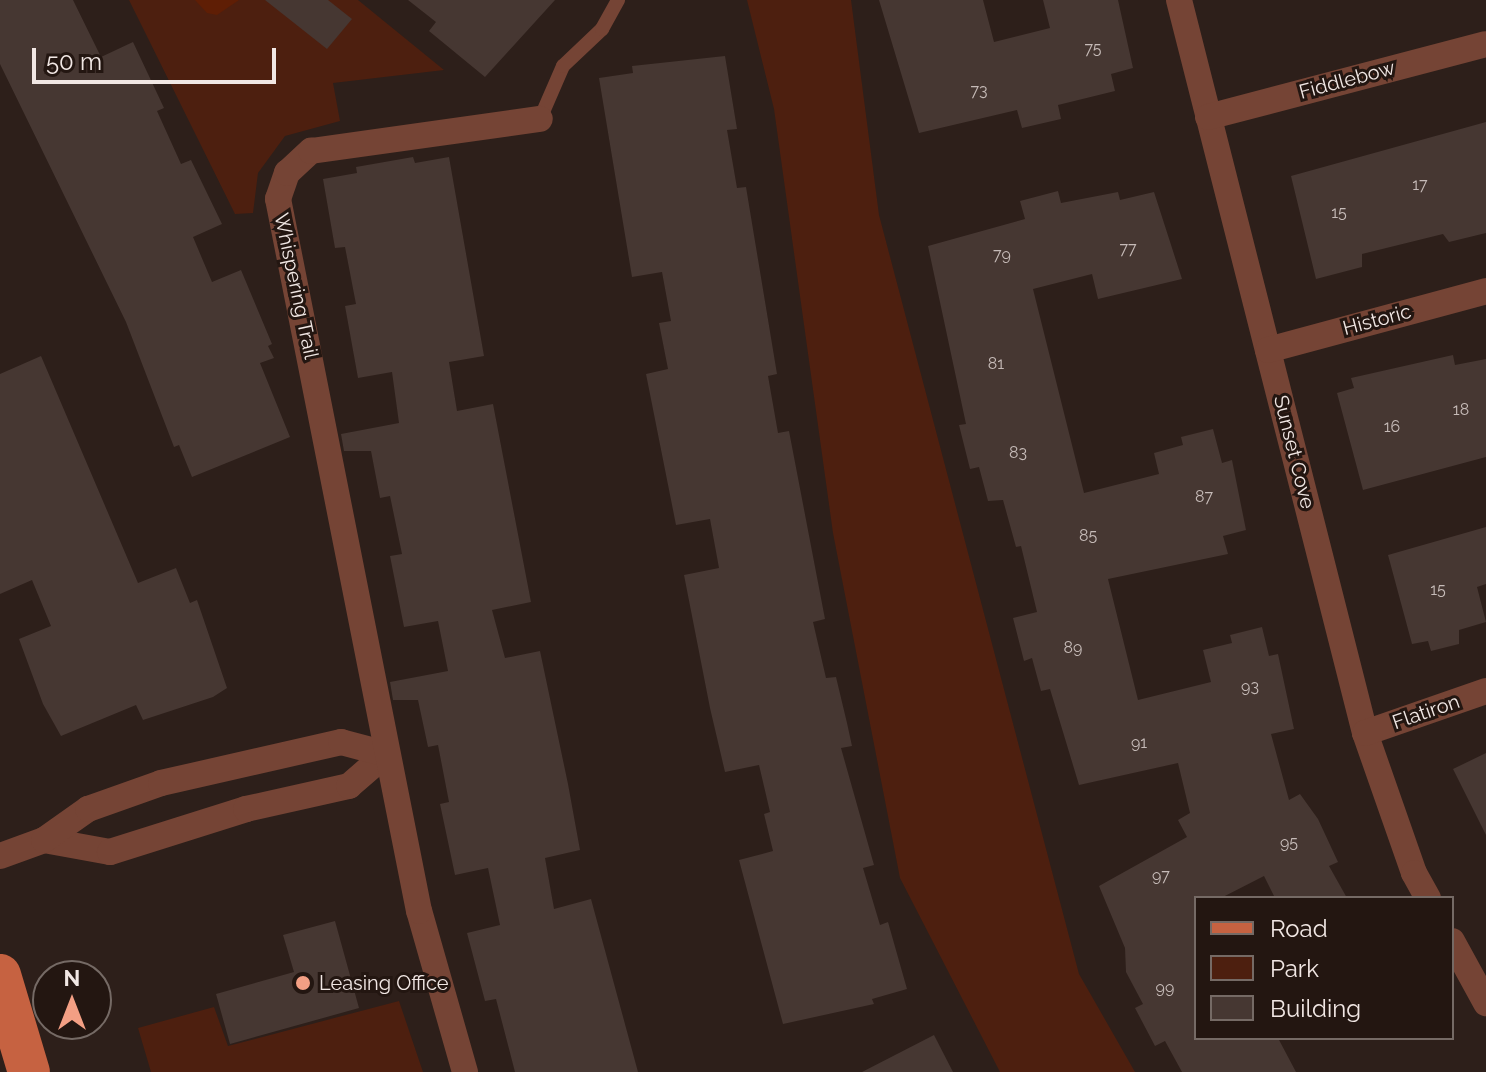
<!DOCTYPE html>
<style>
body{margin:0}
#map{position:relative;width:1486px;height:1072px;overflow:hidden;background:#2d1f1a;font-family:Raleway,sans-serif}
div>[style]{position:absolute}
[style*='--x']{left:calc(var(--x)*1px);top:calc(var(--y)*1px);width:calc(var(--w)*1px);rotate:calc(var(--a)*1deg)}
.green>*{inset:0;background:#4d1f0f}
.water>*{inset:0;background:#5f1e05}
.building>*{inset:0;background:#463732}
.lane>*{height:14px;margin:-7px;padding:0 7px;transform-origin:7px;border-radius:7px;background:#754435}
.street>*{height:26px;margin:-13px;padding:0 13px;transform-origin:13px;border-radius:13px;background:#754435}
.primary>*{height:42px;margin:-21px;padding:0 21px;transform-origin:21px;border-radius:21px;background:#c66241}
.dots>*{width:22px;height:22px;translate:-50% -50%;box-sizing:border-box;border:4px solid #231611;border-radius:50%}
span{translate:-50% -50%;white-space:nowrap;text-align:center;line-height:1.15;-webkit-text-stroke:6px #231611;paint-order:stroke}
.number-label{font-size:16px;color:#c6bbb8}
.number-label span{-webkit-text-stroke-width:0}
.street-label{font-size:20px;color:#f1e7e4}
.poi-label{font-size:20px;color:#f1e7e4}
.left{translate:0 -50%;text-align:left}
.legend{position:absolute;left:1194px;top:896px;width:260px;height:144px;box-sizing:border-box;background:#231611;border:2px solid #756a65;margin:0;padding:10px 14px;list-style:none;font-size:24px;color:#f1e7e4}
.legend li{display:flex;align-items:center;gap:16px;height:40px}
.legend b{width:40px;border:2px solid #756a65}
.north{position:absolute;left:32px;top:960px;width:80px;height:80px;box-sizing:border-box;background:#231611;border:2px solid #756a65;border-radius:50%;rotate:0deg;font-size:22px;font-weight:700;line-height:32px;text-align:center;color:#f1e7e4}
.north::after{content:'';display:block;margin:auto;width:28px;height:36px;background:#f39f84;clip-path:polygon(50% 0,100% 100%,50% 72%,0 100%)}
.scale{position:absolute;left:32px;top:48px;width:244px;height:36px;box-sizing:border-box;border:4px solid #f1e7e4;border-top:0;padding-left:10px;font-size:24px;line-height:28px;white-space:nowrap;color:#f1e7e4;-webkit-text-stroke:6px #231611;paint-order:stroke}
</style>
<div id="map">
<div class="green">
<div style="clip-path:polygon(129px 0,358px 0,444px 70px,333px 83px,340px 121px,285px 136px,258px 173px,253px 213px,235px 214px)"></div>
<div style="clip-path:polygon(747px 0,851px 0,879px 215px,1079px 974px,1135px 1072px,1000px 1072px,900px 878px,833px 533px,774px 109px)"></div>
<div style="clip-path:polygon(399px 1001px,423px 1072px,151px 1072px,138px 1028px,214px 1007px,228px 1046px)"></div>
</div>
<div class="water">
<div style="clip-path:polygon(195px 0,239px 0,217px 15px,207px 13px)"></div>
</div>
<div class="building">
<div style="clip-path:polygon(0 0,73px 0,101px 57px,133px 42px,164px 108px,157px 111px,181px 164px,191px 160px,222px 224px,193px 237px,212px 282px,241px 270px,272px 344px,268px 346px,274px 358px,260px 363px,290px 437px,192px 477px,179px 445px,174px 447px,126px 322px,0 64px)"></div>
<div style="clip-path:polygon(265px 0,328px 0,352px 19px,327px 49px)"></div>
<div style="clip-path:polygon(408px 0,555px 0,485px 77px,429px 31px,436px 22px)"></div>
<div style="clip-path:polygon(879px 0,983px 0,994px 42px,1050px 28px,1043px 0,1118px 0,1133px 68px,1111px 74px,1115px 91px,1058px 105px,1061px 119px,1022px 128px,1017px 110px,919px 133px)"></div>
<div style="clip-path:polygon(725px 56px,737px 129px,727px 130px,737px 188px,746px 187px,777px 374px,768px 376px,778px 433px,789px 431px,825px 619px,813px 622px,826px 678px,836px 677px,847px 723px,852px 746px,841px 748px,874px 865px,863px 868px,880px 925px,888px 922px,907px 989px,872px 999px,874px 1004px,783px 1024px,739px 860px,773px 851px,764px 814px,770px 812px,759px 765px,725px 772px,710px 708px,684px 575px,719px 568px,710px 519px,676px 525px,646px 374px,668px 369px,659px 323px,671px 321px,662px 272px,632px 277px,599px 78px,633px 73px,632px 66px)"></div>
<div style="clip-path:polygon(1486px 122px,1486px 233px,1449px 242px,1443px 234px,1362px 254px,1362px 267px,1316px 279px,1291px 176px)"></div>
<div style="clip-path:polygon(413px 157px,415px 163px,449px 157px,484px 356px,449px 362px,457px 411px,493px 404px,531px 602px,492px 610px,505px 658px,540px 651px,568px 784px,580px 850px,545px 858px,554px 909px,591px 899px,638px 1072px,515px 1072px,496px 999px,485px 1001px,467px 933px,500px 925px,488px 868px,455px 875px,440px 804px,449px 802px,438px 745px,428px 747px,418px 700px,393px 700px,390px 682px,448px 671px,438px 621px,404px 627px,390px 556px,402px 554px,390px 496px,380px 498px,371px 451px,344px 451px,341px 434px,399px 423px,392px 372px,358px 378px,345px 306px,356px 304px,345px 247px,335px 248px,323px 179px,357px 173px,356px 167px)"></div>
<div style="clip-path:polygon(1058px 191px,1061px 203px,1118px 192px,1120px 200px,1154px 192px,1182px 279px,1098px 299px,1092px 274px,1033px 289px,1084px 493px,1159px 474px,1154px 453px,1183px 445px,1181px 437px,1213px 429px,1222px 463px,1232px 460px,1246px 530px,1223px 536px,1228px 554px,1108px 579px,1138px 700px,1211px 682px,1203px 650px,1232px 643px,1230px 635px,1262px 627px,1269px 656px,1278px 654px,1294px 729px,1271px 734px,1289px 800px,1300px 794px,1318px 819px,1338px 862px,1329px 866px,1347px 898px,1275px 898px,1264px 876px,1221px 898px,1196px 898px,1196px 1038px,1278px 1038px,1296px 1072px,1182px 1072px,1165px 1041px,1155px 1046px,1135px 1008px,1143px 1004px,1126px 972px,1125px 948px,1099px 886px,1187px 837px,1178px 820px,1190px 813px,1178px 763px,1079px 785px,1050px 689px,1041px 691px,1032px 658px,1024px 661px,1013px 618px,1037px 612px,1021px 546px,1016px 547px,1003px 500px,988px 501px,979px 467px,970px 469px,959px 425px,966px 424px,928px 246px,1025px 219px,1020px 201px)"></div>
<div style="clip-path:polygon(1453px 355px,1455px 365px,1486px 359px,1486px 457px,1363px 490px,1337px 393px,1354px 388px,1351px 378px)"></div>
<div style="clip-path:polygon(41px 356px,138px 583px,176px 568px,190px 603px,197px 600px,227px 688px,213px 697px,143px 720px,136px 705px,61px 736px,43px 704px,19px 639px,51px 626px,32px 580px,0 594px,0 374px)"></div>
<div style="clip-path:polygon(1486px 527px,1486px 584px,1477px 587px,1486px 622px,1459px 630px,1459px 644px,1431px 651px,1428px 641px,1412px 644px,1388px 555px)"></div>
<div style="clip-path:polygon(1486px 753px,1486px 835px,1453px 769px)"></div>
<div style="clip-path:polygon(335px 921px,359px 1008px,230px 1044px,216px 994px,294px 972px,283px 935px)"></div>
<div style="clip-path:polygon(934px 1035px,953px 1072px,862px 1072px)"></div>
</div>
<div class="lane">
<div style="--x:540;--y:119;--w:58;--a:-66.5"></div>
<div style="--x:563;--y:66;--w:54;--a:-43.5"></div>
<div style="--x:602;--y:29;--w:33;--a:-61"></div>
</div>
<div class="street">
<div style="--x:1179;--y:0;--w:756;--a:75.76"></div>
<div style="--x:1365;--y:733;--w:148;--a:70.7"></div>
<div style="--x:1414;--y:873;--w:29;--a:61"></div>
<div style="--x:1208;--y:117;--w:287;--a:-14.7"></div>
<div style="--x:1268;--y:350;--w:226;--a:-15.1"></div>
<div style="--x:1365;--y:733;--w:128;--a:-19.1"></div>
<div style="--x:44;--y:840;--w:67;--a:10.3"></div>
<div style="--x:110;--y:852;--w:143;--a:-17.5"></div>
<div style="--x:246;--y:809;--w:106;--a:-12.6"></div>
<div style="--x:349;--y:786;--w:49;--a:-40.9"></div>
<div style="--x:0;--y:856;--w:47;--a:-20"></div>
<div style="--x:44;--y:840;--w:54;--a:-35.2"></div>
<div style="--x:88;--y:809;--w:77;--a:-19.6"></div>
<div style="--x:161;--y:783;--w:185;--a:-12.8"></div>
<div style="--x:341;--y:742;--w:47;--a:14.9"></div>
<div style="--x:1452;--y:941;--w:71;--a:61.3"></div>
<div style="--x:465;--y:1072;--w:167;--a:-105.9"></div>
<div style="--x:419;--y:911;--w:726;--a:-101.2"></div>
<div style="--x:278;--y:199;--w:28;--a:-71"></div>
<div style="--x:287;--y:173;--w:33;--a:-43"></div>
<div style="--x:311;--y:151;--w:231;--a:-8"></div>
</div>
<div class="primary">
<div style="--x:0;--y:975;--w:101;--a:73.4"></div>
</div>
<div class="dots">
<div style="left:303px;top:983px;background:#f39f84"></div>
</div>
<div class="number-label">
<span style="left:1093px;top:49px">75</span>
<span style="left:979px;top:91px">73</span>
<span style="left:1420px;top:185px">17</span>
<span style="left:1339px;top:213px">15</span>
<span style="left:1128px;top:249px">77</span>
<span style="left:1002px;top:255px">79</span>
<span style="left:996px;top:364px">81</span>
<span style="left:1461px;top:410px">18</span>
<span style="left:1392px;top:427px">16</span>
<span style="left:1018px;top:453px">83</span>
<span style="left:1204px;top:497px">87</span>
<span style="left:1088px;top:536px">85</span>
<span style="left:1438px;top:590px">15</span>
<span style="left:1073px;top:648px">89</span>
<span style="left:1250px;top:687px">93</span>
<span style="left:1139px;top:743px">91</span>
<span style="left:1289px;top:843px">95</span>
<span style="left:1161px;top:876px">97</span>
<span style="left:1165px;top:988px">99</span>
</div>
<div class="street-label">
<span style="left:1347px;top:80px;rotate:-15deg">Fiddlebow</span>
<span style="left:296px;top:286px;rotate:78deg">Whispering Trail</span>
<span style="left:1377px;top:320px;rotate:-15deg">Historic</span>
<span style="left:1294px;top:452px;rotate:76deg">Sunset Cove</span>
<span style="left:1426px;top:712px;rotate:-19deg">Flatiron</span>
</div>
<div class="poi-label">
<span class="left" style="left:319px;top:983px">Leasing Office</span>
</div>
<ul class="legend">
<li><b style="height:10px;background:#c66241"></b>Road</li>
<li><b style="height:22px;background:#4d1f0f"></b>Park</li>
<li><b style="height:22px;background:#463732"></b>Building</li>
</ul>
<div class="north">N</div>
<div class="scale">50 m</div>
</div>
